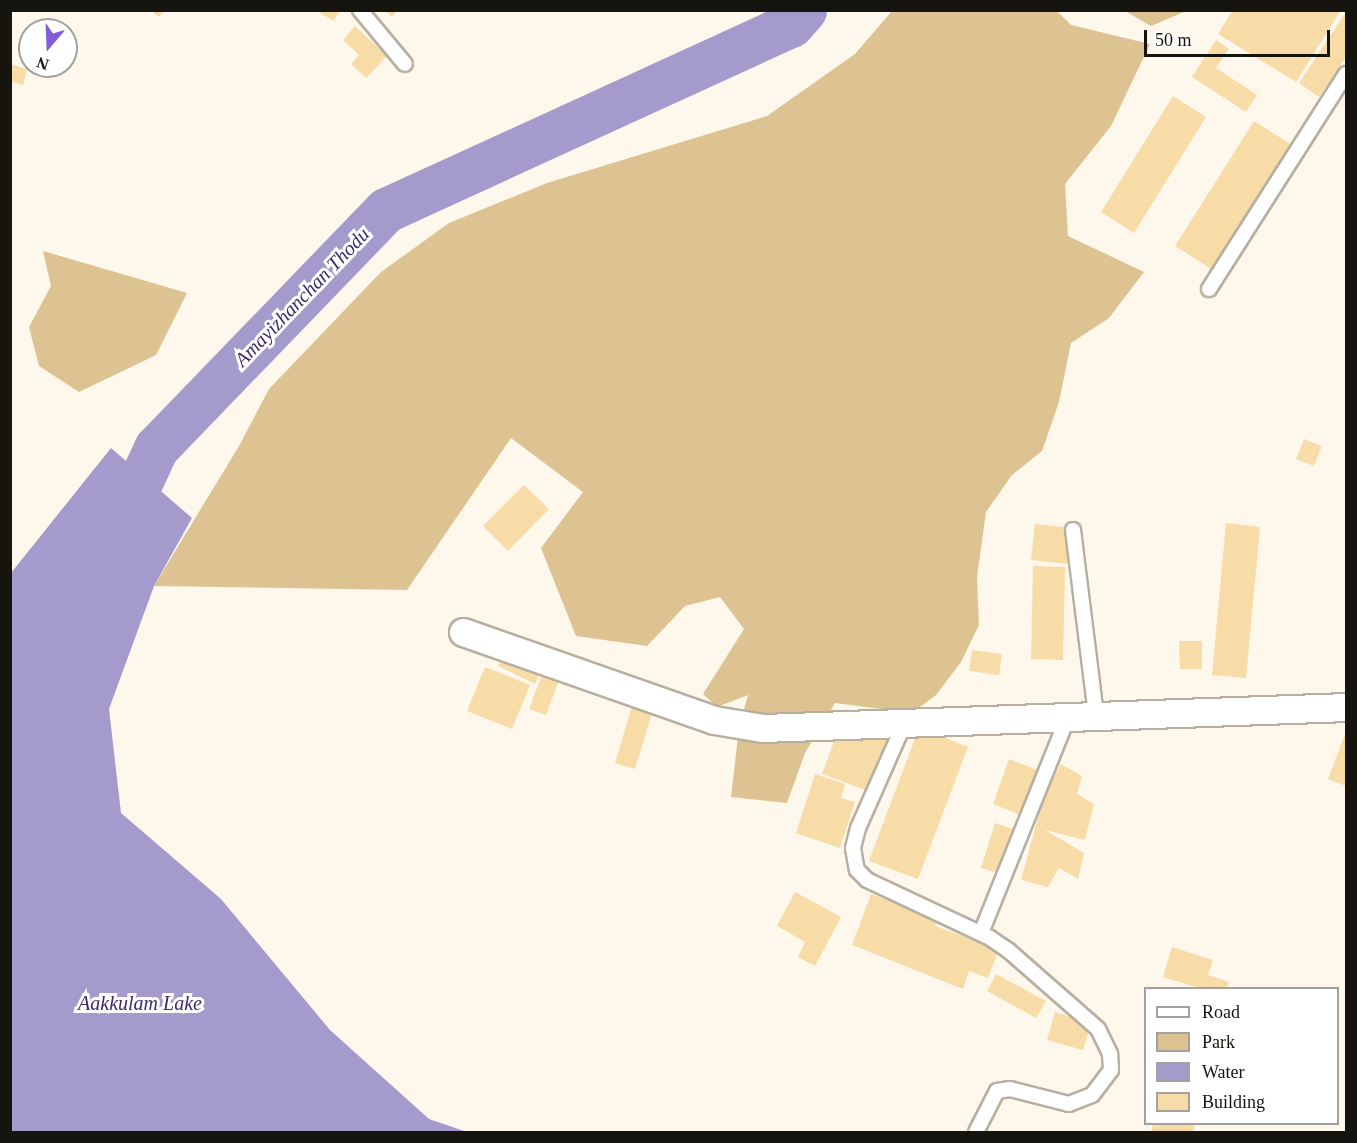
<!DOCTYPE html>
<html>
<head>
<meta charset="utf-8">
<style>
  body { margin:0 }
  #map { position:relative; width:1357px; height:1143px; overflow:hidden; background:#fef7eb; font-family:Georgia,serif }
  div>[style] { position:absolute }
  .green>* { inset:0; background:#dcc391 }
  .water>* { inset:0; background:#a59acc }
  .river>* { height:45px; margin:-22.5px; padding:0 22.5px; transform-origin:22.5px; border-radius:22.5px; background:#a59acc }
  .building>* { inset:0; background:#f7dca8 }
  .roads { filter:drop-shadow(2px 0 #b7afa0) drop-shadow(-2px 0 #b7afa0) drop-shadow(0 2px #b7afa0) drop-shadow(0 -2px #b7afa0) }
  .lane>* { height:14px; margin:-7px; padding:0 7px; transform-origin:7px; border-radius:7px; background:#fff }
  .street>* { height:27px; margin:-13.5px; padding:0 13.5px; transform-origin:13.5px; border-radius:13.5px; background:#fff }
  span { translate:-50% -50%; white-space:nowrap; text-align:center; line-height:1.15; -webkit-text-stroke:6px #fff; paint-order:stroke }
  .water-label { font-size:20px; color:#3e2a68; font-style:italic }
  .frame { position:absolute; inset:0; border:12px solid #16140e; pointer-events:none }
  .legend { position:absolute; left:1144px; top:987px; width:195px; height:138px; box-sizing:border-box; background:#fff; border:2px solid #a2a19f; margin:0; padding:8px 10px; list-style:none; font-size:18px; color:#16140e }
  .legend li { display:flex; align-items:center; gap:12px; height:30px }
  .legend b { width:30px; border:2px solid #a2a19f }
  .north { position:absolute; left:18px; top:18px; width:60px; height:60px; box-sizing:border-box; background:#fff; border:2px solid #a2a19f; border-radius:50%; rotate:199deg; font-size:16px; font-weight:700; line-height:24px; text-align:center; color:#16140e }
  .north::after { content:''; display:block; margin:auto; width:21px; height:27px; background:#835bd6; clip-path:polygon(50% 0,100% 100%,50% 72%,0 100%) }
  .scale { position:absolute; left:1144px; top:30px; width:186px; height:27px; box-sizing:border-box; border:3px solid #16140e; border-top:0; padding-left:8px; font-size:18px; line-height:21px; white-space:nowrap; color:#16140e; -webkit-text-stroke:4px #fff; paint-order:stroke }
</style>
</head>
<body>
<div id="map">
  <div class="green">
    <i style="clip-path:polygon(892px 11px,1057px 11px,1071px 25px,1150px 44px,1111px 126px,1065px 184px,1068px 236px,1144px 272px,1109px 318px,1071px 343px,1059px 402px,1042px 451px,1012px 475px,986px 512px,977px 577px,979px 625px,961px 662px,936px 695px,912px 713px,835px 703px,805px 753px,787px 803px,731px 797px,739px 728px,748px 695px,717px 707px,703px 694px,744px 629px,720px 597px,685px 606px,647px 646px,576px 636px,541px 548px,583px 492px,511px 438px,407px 590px,154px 586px,239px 446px,269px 389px,381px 272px,449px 223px,547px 183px,767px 116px,855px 54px)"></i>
    <i style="clip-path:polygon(1125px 11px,1186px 11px,1151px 26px)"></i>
    <i style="clip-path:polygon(43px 251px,187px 293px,156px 355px,79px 392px,39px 366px,29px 327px,51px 286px)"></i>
  </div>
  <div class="water">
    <i style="clip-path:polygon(111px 448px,192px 518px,154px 586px,109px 709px,121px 813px,221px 899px,330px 1030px,429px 1119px,467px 1132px,11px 1132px,11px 573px)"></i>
  </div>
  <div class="river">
    <i style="left:117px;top:532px;width:93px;rotate:-65.1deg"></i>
    <i style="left:156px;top:448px;width:331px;rotate:-46deg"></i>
    <i style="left:386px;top:210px;width:445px;rotate:-24.6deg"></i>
    <i style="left:791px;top:25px;width:20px;rotate:-49deg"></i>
  </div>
  <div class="building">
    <i style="clip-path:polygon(150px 10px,164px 10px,159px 17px)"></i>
    <i style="clip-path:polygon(315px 10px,340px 10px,334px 21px)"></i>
    <i style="clip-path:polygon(385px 10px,397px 10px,392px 17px)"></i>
    <i style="clip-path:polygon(1233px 10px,1341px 10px,1296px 82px,1218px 34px)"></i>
    <i style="clip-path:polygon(1346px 12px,1346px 57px,1319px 97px,1299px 83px)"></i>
    <i style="clip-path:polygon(355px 26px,387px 56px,366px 78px,351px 64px,359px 55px,343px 40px)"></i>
    <i style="clip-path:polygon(1216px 40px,1229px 49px,1216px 68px,1257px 95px,1246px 112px,1192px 77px)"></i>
    <i style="clip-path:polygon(10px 64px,27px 69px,23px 85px,10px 81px)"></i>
    <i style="clip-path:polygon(1173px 96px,1206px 117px,1134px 233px,1101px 212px)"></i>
    <i style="clip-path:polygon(1254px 121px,1292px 145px,1213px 270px,1175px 246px)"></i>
    <i style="clip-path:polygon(1304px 439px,1322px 446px,1314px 466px,1296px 459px)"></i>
    <i style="clip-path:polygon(524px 485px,549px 509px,508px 551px,483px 526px)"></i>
    <i style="clip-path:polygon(1226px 523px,1260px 527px,1246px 678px,1212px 675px)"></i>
    <i style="clip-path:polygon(1035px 524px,1081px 529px,1077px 565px,1031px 560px)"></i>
    <i style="clip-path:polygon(1033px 566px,1065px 567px,1063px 660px,1031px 659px)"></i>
    <i style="clip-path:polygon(1179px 641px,1202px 641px,1202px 669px,1180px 669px)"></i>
    <i style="clip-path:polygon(507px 649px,543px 666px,535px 684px,498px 666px)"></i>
    <i style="clip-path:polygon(972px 650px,1002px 654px,999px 675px,969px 671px)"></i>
    <i style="clip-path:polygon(485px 667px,530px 685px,512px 729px,467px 711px)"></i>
    <i style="clip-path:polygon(545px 667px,562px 672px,546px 715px,529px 709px)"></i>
    <i style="clip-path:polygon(633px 703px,653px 710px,635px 769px,615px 763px)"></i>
    <i style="clip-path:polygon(843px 717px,890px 734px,868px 791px,822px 774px)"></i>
    <i style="clip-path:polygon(919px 728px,968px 747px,918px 879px,869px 861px)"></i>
    <i style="clip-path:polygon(1345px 734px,1346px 735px,1346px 786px,1328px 779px)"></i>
    <i style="clip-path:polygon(1009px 759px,1040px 771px,1023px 816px,993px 804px)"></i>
    <i style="clip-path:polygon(1061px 764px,1082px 776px,1077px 794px,1094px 804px,1085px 840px,1045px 830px,1084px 853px,1078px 879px,1059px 868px,1048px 887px,1021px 880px,1045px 792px)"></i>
    <i style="clip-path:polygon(815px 774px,845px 784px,841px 798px,855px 802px,840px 848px,796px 833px)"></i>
    <i style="clip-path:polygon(995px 823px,1016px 830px,1001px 874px,981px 868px)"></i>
    <i style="clip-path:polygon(795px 892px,841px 917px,815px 966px,798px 957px,805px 942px,777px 926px)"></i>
    <i style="clip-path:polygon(871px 894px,938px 918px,935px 926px,999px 949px,988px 978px,969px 971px,963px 989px,852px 945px)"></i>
    <i style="clip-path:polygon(1172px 947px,1213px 960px,1208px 975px,1229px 982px,1227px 988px,1199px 988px,1163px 977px)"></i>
    <i style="clip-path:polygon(996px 974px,1046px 1001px,1036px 1018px,987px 991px)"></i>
    <i style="clip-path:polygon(1055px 1012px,1091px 1023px,1083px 1050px,1047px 1040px)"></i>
    <i style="clip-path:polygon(1153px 1124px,1195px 1124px,1193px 1132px,1151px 1132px)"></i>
  </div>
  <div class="roads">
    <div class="lane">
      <i style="left:360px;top:10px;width:70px;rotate:50.2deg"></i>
      <i style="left:1209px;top:289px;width:255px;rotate:-57.5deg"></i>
      <i style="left:1073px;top:530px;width:185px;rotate:82.9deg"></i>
      <i style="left:905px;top:722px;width:116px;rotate:113.9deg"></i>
      <i style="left:858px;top:828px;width:21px;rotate:104deg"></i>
      <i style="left:853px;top:848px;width:22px;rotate:80deg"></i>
      <i style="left:857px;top:870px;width:14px;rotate:45deg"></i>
      <i style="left:867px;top:880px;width:136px;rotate:25.2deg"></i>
      <i style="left:990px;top:938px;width:23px;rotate:34deg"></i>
      <i style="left:1009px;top:951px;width:118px;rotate:41.2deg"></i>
      <i style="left:1098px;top:1029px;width:28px;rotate:64deg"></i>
      <i style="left:1110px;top:1054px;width:16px;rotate:86deg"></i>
      <i style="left:1111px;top:1070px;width:31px;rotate:127deg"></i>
      <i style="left:1092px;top:1095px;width:25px;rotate:159deg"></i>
      <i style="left:1069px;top:1104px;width:61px;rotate:-165.7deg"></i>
      <i style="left:1010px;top:1089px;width:13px;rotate:171deg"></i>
      <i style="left:997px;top:1091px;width:46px;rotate:117.1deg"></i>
      <i style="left:981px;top:933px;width:236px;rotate:-68.1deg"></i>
    </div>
    <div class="street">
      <i style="left:463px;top:632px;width:266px;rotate:19.3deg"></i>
      <i style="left:714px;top:720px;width:50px;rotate:9.3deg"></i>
      <i style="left:763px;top:728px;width:583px;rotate:-2.06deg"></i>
    </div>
  </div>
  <div class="water-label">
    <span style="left:302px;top:297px;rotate:-46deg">Amayizhanchan Thodu</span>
    <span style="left:140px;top:1003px">Aakkulam Lake</span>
  </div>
  <div class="frame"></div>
  <ul class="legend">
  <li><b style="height:8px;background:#fff"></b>Road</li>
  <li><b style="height:16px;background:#dcc391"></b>Park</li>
  <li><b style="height:16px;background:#a59acc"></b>Water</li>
  <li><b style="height:16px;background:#f7dca8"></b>Building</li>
  </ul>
  <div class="north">N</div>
  <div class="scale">50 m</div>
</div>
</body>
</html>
